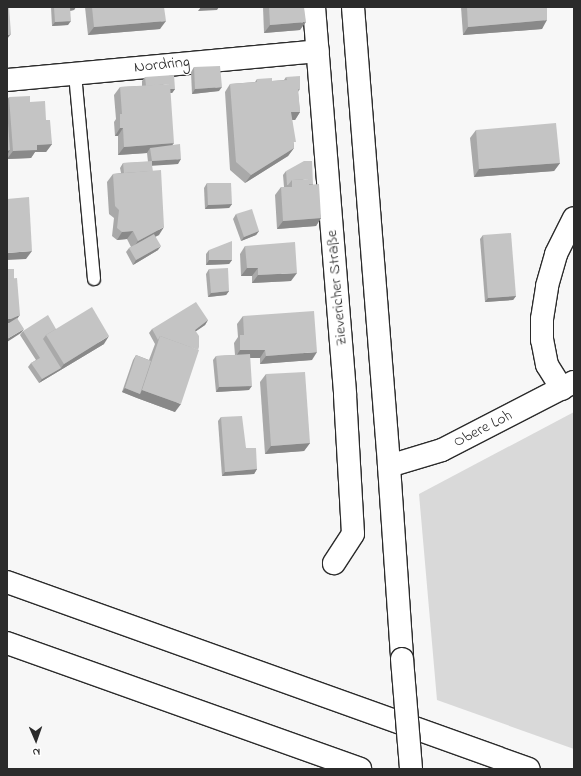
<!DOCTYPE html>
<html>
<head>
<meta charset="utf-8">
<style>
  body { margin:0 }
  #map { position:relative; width:581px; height:776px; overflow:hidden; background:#f7f7f7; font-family:"Indie Flower",sans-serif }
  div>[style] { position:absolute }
  .green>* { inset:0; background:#d9d9d9 }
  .roads { filter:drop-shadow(1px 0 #2b2b2b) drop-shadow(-1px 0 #2b2b2b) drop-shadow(0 1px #2b2b2b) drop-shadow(0 -1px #2b2b2b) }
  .lane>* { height:12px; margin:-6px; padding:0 6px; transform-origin:6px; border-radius:6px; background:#fff }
  .street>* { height:22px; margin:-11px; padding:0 11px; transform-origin:11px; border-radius:11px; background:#fff }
  .secondary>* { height:22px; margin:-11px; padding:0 11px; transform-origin:11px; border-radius:11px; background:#fff }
  .highway>* { height:22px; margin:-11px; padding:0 11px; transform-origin:11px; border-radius:11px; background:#fff }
  .bridges { filter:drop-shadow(1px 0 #2b2b2b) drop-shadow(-1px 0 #2b2b2b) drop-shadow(0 1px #2b2b2b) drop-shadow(0 -1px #2b2b2b) }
  .secondary-bridge>* { height:22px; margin:-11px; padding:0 11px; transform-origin:11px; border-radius:11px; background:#fff }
  .wall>* { inset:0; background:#a9a9a9 }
  .shaded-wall>* { inset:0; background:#898989 }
  .building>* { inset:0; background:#c4c4c4 }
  span { translate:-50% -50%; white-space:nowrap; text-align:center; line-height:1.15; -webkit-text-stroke:3px #fff; paint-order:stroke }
  .street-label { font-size:16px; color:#2b2b2b }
  .frame { position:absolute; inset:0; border:8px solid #2b2b2b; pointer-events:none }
  .north { position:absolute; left:16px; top:720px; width:40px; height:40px; -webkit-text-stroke:3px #fff; paint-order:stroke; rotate:178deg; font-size:11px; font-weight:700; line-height:16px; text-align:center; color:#2b2b2b }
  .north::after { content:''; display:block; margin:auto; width:14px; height:18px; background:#2b2b2b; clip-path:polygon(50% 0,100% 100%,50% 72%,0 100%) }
</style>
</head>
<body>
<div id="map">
  <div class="green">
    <i style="clip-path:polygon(574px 412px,574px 749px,437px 700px,419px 494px)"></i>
  </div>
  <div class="roads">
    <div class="lane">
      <i style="left:75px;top:74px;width:206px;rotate:84.7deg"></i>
    </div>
    <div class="street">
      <i style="left:314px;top:7px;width:389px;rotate:85.4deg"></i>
      <i style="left:345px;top:395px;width:139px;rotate:86.7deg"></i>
      <i style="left:353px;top:534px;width:35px;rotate:123deg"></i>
      <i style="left:7px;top:80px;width:312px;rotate:-5.3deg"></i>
      <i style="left:562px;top:389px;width:28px;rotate:-122deg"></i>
      <i style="left:547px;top:365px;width:25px;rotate:-101deg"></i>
      <i style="left:542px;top:340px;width:21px;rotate:-90deg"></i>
      <i style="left:542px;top:319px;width:33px;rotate:-81deg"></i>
      <i style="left:547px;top:286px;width:33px;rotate:-74deg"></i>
      <i style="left:556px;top:254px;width:40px;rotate:-63.4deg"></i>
      <i style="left:389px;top:466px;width:55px;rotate:-16.8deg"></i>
      <i style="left:442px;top:450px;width:148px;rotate:-27.3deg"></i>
    </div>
    <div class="secondary">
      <i style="left:353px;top:7px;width:460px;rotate:85.5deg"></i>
      <i style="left:389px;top:466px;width:193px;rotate:86.1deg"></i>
    </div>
    <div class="highway">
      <i style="left:7px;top:582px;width:554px;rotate:19.71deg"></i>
      <i style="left:7px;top:643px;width:375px;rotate:19.6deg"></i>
    </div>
  </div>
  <div class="bridges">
    <div class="secondary-bridge">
      <i style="left:402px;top:659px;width:110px;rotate:85.3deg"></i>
    </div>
  </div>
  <div class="wall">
    <i style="clip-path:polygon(51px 7px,76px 7px,74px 10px,70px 11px,68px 25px,52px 26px)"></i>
    <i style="clip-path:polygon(85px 7px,164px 7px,160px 29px,88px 35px)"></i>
    <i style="clip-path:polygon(263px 7px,304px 7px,300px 30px,264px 33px)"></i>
    <i style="clip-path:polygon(461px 7px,547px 7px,542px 29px,463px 35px)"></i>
    <i style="clip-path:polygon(194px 67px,219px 91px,192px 94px,191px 72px)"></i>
    <i style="clip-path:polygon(145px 77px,175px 89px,172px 93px,170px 93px,172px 145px,178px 164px,152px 165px,159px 235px,155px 236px,158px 250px,133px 265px,126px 252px,129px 248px,131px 247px,127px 239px,117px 240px,112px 236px,114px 218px,109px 214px,107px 182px,113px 174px,121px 173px,120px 168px,123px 163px,148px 162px,147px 153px,118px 155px,118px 136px,115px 136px,114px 122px,116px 119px,114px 95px,120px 87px,142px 86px,142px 81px)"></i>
    <i style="clip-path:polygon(286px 77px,300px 89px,298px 92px,300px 112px,295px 120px,292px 120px,294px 148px,288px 156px,245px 183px,230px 170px,225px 92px,230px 84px,255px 82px,257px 79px,272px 81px,284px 80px)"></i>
    <i style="clip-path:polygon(9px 97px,30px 102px,46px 120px,52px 144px,46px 152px,35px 152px,31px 158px,7px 159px,7px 100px)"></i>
    <i style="clip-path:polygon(476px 130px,560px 163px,554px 171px,474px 177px,470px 138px)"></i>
    <i style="clip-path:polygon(286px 171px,313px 184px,321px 218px,316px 226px,277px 229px,275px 195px,281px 187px,284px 187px,283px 175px)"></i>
    <i style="clip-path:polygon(207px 183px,232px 204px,229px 208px,205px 209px,204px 188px)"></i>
    <i style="clip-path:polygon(236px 214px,259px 231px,256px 235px,241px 241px,233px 219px)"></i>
    <i style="clip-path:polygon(483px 235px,516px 296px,513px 300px,485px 302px,480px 239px)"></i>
    <i style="clip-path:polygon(245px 246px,291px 281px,252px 283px,252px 276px,241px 276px,240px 254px)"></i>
    <i style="clip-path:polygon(209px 250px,232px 260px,229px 264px,206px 265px,206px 254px)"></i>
    <i style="clip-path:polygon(209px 269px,229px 291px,226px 295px,208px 297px,206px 274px)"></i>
    <i style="clip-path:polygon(243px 316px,312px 360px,260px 364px,260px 358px,250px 358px,249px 390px,216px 392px,213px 360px,216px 356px,235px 355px,234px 343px,238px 337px,237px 324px)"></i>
    <i style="clip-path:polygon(208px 320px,205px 325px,196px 331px,175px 412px,137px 398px,122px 392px,133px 360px,136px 355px,149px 360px,155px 344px,149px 333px,152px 329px)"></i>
    <i style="clip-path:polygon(56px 329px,104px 344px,39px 383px,28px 367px,31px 363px,36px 360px,20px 335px,23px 331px)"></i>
    <i style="clip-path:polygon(266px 374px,310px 443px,304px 451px,265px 454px,260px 382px)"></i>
    <i style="clip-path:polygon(221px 417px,246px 448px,257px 469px,254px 474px,222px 476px,218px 421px)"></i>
  </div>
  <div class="shaded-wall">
    <i style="clip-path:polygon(70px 7px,76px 7px,74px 10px,67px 11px)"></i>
    <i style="clip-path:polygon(201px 7px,219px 7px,217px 10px,198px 11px)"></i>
    <i style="clip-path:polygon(547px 20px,542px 29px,463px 35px,468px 27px)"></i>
    <i style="clip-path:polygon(71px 21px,68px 25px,52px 26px,55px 22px)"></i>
    <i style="clip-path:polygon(166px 21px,160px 29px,88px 35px,94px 27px)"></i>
    <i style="clip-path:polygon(306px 22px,300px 30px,264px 33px,270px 25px)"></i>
    <i style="clip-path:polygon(11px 34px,7px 39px,7px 35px)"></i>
    <i style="clip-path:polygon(222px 87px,219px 91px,192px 94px,195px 89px)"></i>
    <i style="clip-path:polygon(146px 89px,175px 89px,172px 93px,143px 93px)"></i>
    <i style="clip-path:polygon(291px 112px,300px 112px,295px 120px,286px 120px)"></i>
    <i style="clip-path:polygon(120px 128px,123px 128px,118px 136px,115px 136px)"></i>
    <i style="clip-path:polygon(174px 143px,168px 151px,150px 148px,147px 153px,118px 155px,124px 147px)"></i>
    <i style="clip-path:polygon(52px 144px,46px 152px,35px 152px,31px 158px,7px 159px,13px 151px,37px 145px)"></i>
    <i style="clip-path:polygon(294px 148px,288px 156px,245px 183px,251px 175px)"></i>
    <i style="clip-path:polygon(10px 150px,7px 155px,7px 151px)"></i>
    <i style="clip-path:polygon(181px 159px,178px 164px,149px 166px,152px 161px)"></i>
    <i style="clip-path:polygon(560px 163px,554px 171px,474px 177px,479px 169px)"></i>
    <i style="clip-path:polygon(232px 204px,229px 208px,205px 209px,208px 205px)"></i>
    <i style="clip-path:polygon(321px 218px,316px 226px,277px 229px,283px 221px)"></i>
    <i style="clip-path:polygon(164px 227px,159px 235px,132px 249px,138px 241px)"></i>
    <i style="clip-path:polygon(133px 231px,127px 239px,117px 240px,122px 232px)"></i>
    <i style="clip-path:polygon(259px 231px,256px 235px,241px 241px,244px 237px)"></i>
    <i style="clip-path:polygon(161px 246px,158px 250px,133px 265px,136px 260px)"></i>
    <i style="clip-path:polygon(32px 251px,26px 259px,7px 260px,7px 253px)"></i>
    <i style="clip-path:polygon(209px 260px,232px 260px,229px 264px,206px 265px)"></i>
    <i style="clip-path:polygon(247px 268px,258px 268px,252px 276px,241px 276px)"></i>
    <i style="clip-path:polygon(297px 273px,291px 281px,252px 283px,258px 275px)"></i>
    <i style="clip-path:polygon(229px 291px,226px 295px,208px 297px,211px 293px)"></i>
    <i style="clip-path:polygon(516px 296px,513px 300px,485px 302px,488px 298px)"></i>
    <i style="clip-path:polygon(20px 315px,14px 323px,7px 326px,7px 319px)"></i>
    <i style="clip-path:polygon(208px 320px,205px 325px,192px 334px,195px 330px)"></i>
    <i style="clip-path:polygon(24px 329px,21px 333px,7px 342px,7px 339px)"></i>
    <i style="clip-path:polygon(109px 336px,104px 344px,39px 383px,42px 379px,61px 368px,64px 364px)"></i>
    <i style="clip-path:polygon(240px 350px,265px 350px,260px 358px,235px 358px)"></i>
    <i style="clip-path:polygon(317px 352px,312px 360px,260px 364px,266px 356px)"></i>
    <i style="clip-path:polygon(252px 386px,249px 390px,216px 392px,219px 387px)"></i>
    <i style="clip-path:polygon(125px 388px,140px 394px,142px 390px,181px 404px,175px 412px,137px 398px,122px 392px)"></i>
    <i style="clip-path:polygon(310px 443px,304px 451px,265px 454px,271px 446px)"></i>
    <i style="clip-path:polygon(257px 469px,254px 474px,222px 476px,225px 472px)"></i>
  </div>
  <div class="building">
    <i style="clip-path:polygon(7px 7px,9px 7px,11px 34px,7px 35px)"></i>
    <i style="clip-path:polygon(54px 7px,70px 7px,71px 21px,55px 22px)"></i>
    <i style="clip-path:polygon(92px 7px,164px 7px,166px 21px,94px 27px)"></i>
    <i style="clip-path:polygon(269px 7px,304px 7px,306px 22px,270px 25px)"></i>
    <i style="clip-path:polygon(467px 7px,547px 7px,547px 20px,468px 27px)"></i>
    <i style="clip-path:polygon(220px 66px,222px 87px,195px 89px,194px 67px)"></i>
    <i style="clip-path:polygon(174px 75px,175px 89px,170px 89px,170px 84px,146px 86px,145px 77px)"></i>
    <i style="clip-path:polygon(300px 76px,300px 89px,298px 89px,300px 112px,291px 112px,296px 142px,293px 142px,294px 148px,251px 175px,236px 162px,230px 84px,257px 82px,257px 79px,272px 78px,272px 81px,287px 80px,286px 77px)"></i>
    <i style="clip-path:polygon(170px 84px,174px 143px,124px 147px,123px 128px,120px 128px,120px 114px,122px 114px,120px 87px)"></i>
    <i style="clip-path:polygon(30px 96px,30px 102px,45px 101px,46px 120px,50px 120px,52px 144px,37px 145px,37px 150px,13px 151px,9px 97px)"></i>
    <i style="clip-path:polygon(7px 110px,10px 150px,7px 151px)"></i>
    <i style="clip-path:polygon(556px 123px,560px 163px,479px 169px,476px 130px)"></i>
    <i style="clip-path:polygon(180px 144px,181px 159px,152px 161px,150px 148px)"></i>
    <i style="clip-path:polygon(152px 161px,152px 171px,124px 173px,123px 163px)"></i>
    <i style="clip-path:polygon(304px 161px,312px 161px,313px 184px,309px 184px,309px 179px,292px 180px,288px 185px,287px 185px,286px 171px)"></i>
    <i style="clip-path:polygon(161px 170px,164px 227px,138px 241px,133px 231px,122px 232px,117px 228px,119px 210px,115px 206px,113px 174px)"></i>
    <i style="clip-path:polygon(309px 179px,309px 185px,319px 184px,321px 218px,283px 221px,281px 187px,292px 187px,292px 180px)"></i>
    <i style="clip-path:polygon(207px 183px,231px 183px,232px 204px,208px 205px)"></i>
    <i style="clip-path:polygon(29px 197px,32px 251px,7px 253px,7px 199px)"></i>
    <i style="clip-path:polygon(252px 209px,259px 231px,244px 237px,236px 214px)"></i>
    <i style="clip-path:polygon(511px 233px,516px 296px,488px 298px,483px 235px)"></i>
    <i style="clip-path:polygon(154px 234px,161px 246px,136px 260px,129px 248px)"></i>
    <i style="clip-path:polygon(232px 241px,232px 260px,209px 260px,209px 250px)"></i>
    <i style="clip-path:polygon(295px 242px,297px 273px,258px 275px,258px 268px,247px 268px,245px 246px)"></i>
    <i style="clip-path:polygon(228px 268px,229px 291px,211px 293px,209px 269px)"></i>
    <i style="clip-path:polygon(7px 269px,14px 269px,14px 279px,7px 279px)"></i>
    <i style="clip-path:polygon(17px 278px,20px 315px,11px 319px,7px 319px,7px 279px)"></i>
    <i style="clip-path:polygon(196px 302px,208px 320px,195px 330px,199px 336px,199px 347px,198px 350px,160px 336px,158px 340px,152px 329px)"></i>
    <i style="clip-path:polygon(92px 307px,109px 336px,64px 364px,46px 335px)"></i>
    <i style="clip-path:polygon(314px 311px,317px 352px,266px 356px,265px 350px,240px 350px,240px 335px,244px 335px,243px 316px)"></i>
    <i style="clip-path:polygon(48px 315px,56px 329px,46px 335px,43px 339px,61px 368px,42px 379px,31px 363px,40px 358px,23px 331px)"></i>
    <i style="clip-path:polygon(17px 318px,24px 329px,7px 339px,7px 323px,9px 323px)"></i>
    <i style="clip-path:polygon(160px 336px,199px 350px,181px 404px,142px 390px)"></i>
    <i style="clip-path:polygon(250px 354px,252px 386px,219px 387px,216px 356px)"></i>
    <i style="clip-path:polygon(136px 355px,151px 361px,140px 394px,125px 388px)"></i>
    <i style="clip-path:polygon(305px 372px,310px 443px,271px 446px,266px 374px)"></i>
    <i style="clip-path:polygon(242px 416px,246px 448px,256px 448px,257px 469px,225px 472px,221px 417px)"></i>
  </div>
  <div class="street-label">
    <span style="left:162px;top:65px;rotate:-6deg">Nordring</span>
    <span style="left:337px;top:288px;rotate:-95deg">Zievericher Straße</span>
    <span style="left:483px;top:429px;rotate:-27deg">Obere Loh</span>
  </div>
  <div class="frame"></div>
  <div class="north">N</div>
</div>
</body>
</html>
